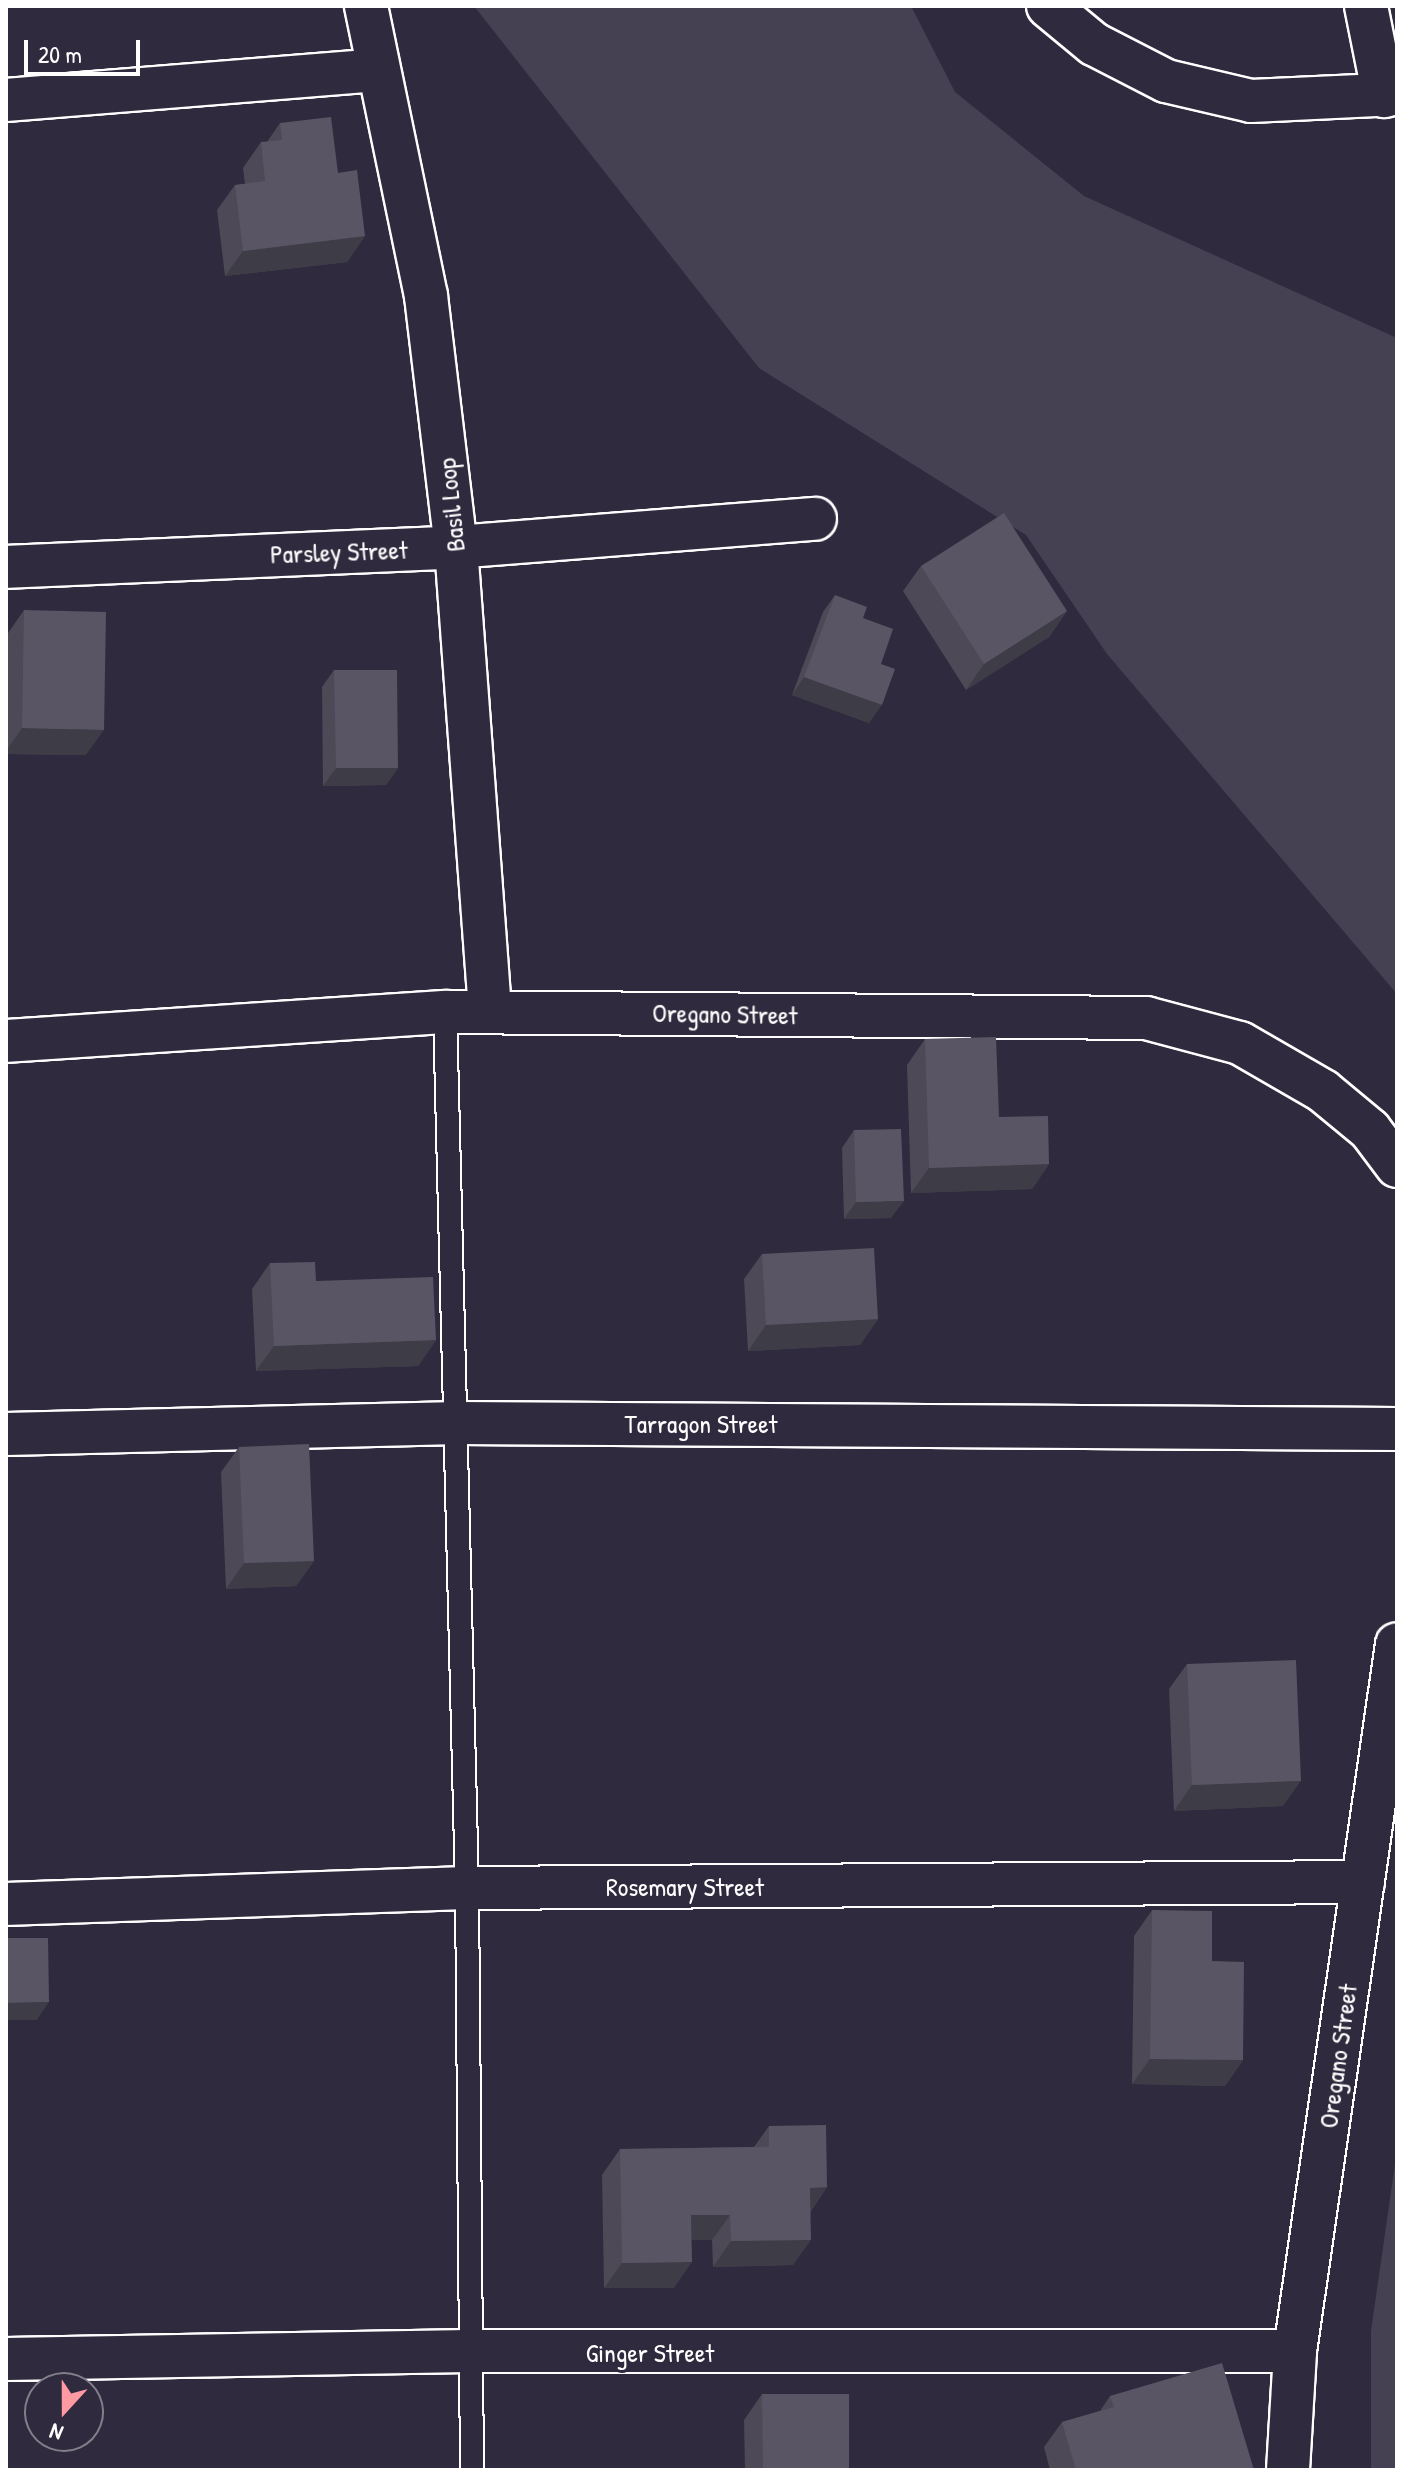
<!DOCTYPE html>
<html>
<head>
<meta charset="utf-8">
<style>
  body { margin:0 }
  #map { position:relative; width:1403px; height:2476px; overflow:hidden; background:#2f2a3d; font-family:"Patrick Hand",sans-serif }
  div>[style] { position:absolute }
  .green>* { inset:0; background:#464152 }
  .roads { filter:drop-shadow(2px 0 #fff) drop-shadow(-2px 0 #fff) drop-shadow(0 2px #fff) drop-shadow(0 -2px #fff) }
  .service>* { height:22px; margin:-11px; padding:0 11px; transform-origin:11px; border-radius:11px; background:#2f2a3d }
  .minor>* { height:42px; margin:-21px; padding:0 21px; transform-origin:21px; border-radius:21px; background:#2f2a3d }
  .wall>* { inset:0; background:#4d4956 }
  .shaded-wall>* { inset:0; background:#3e3c46 }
  .building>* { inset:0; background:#595564 }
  span { translate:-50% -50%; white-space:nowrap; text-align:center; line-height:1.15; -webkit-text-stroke:6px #2f2a3d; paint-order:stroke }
  .street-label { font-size:26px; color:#fff }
  .frame { position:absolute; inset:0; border:8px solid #fff; pointer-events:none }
  .north { position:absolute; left:24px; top:2372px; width:80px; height:80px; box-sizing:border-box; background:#2f2a3d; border:2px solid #827f8b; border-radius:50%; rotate:201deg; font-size:22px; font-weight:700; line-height:32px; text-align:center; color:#fff }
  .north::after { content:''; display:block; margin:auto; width:28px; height:36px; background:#ff9aa2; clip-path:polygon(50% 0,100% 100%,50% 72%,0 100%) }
  .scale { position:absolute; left:24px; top:40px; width:116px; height:36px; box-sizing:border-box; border:4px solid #fff; border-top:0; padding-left:10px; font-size:24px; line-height:28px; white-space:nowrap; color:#fff; -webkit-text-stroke:6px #2f2a3d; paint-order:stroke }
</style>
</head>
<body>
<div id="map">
  <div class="green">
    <i style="clip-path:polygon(474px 6px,911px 6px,955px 92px,1084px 196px,1397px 338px,1397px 994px,1107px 654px,1026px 535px,759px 368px)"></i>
    <i style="clip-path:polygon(1397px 2150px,1397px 2470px,1371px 2470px,1371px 2331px)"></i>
  </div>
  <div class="roads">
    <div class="service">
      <i style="left:445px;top:1012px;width:876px;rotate:88.56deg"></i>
      <i style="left:467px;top:1888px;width:582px;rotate:89.51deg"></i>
    </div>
    <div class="minor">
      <i style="left:366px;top:6px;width:296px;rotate:78.3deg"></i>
      <i style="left:426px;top:296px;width:253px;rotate:83.2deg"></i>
      <i style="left:456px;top:547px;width:465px;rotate:85.8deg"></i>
      <i style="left:1048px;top:6px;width:60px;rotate:39.6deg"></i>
      <i style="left:1094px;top:44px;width:81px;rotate:27.2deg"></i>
      <i style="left:1166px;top:81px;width:87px;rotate:13.2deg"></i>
      <i style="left:1251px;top:101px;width:146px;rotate:-2.7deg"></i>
      <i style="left:1366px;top:6px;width:92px;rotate:78.7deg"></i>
      <i style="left:6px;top:100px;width:373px;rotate:-4.6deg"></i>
      <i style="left:6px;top:567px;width:450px;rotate:-2.5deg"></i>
      <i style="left:456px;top:547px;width:360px;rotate:-4.5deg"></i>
      <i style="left:6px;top:1041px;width:440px;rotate:-3.8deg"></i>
      <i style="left:445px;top:1012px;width:701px;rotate:0.49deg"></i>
      <i style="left:1146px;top:1018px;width:97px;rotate:14.9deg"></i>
      <i style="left:1240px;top:1043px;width:96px;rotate:30deg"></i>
      <i style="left:1323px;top:1091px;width:61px;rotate:39.7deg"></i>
      <i style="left:1370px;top:1130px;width:45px;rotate:53.1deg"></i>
      <i style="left:6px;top:1434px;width:452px;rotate:-1.4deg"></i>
      <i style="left:458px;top:1423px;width:939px;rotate:0.37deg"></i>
      <i style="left:6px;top:1904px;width:461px;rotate:-2deg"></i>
      <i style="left:467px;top:1888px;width:896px;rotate:-0.38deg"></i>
      <i style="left:6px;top:2359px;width:462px;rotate:-1deg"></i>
      <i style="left:468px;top:2351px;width:827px"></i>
      <i style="left:1288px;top:2470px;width:119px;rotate:-86.6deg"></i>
      <i style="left:1295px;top:2351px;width:714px;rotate:-81.79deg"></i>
    </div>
  </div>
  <div class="wall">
    <i style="clip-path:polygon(280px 123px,338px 173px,365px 236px,347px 262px,225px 276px,217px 210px,235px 185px,245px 184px,243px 168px,261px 142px,267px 142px)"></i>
    <i style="clip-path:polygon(921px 566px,1067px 611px,1049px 637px,966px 690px,903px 591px)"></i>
    <i style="clip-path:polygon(835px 595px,863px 618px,881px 664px,869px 723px,792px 695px,823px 612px)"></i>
    <i style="clip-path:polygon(24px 610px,86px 755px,6px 754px,6px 636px)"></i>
    <i style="clip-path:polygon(334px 670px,398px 768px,386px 785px,323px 786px,322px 687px)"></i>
    <i style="clip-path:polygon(925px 1039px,999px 1117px,1049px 1164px,1032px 1189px,911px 1193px,907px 1065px)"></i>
    <i style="clip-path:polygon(854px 1130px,891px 1218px,844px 1219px,842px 1148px)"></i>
    <i style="clip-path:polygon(762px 1254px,878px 1319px,860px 1345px,748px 1351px,744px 1279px)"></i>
    <i style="clip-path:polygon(270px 1263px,316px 1281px,436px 1340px,418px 1366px,256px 1371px,252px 1289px)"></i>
    <i style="clip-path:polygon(239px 1447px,314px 1561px,296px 1586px,226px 1589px,221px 1472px)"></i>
    <i style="clip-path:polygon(1187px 1664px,1283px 1806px,1174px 1811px,1169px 1689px)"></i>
    <i style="clip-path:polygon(1152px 1910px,1212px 1961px,1243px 2060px,1225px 2086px,1132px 2084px,1134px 1936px)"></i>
    <i style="clip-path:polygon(769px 2126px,827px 2187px,811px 2211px,793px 2265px,713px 2267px,712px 2240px,691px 2240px,674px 2288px,604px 2288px,602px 2175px,620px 2149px,754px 2147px)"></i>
    <i style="clip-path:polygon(762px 2394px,849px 2470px,745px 2470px,744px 2420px)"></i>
    <i style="clip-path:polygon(1110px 2396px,1254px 2470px,1050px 2470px,1044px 2447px,1062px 2422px,1100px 2411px)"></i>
  </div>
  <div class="shaded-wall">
    <i style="clip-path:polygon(365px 236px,347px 262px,225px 276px,243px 251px)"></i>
    <i style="clip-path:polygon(1067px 611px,1049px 637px,966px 690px,984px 664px)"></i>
    <i style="clip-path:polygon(804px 677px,882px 705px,869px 723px,792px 695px)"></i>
    <i style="clip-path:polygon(22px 728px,104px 730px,86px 755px,6px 754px,6px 751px)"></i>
    <i style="clip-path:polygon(336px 768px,398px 768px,386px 785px,323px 786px)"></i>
    <i style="clip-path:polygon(1049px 1164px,1032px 1189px,911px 1193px,929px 1168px)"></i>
    <i style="clip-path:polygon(904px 1201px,891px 1218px,844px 1219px,856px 1202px)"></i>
    <i style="clip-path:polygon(878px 1319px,860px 1345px,748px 1351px,766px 1325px)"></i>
    <i style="clip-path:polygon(436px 1340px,418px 1366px,256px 1371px,274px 1346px)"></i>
    <i style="clip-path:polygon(314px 1561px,296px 1586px,226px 1589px,244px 1563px)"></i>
    <i style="clip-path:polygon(1301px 1781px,1283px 1806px,1174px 1811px,1192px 1785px)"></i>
    <i style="clip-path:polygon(49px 2002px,37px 2020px,6px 2020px,6px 2003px)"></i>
    <i style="clip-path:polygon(1150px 2059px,1243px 2060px,1225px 2086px,1132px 2084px)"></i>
    <i style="clip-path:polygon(827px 2187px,809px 2213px,810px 2188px)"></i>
    <i style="clip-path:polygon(691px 2215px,730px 2215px,712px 2240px,673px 2240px)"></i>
    <i style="clip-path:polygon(811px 2240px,793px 2265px,713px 2267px,731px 2241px)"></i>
    <i style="clip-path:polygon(692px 2262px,674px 2288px,604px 2288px,622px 2263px)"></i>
  </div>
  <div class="building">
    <i style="clip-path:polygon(331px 117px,338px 173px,357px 170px,365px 236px,243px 251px,235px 185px,265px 181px,261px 142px,282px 140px,280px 123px)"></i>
    <i style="clip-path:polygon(1004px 513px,1067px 611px,984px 664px,921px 566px)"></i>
    <i style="clip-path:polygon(835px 595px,867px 607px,863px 618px,893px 629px,881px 664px,895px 669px,882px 705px,804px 677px)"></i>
    <i style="clip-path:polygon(24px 610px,106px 612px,104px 730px,22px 728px)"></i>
    <i style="clip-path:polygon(334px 670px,397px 670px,398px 768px,336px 768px)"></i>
    <i style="clip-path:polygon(996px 1037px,999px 1117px,1048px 1116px,1049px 1164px,929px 1168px,925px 1039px)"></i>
    <i style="clip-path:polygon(901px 1129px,904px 1201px,856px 1202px,854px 1130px)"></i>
    <i style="clip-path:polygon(874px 1248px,878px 1319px,766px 1325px,762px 1254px)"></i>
    <i style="clip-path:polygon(315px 1262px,316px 1281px,433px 1277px,436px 1340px,274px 1346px,270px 1263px)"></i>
    <i style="clip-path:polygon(309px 1444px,314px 1561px,244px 1563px,239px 1447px)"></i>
    <i style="clip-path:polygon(1296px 1660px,1301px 1781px,1192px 1785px,1187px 1664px)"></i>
    <i style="clip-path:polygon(1152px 1910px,1212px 1911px,1212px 1961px,1244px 1962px,1243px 2060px,1150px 2059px)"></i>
    <i style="clip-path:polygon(6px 1938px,48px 1938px,49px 2002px,6px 2003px)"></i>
    <i style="clip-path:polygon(826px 2125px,827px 2187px,810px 2188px,811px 2240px,731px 2241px,730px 2215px,691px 2215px,692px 2262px,622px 2263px,620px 2149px,769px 2147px,769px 2126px)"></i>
    <i style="clip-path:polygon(1222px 2363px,1254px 2470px,1076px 2470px,1062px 2422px,1114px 2407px,1110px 2396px)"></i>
    <i style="clip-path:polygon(762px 2394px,849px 2394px,849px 2470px,763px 2470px)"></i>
  </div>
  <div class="street-label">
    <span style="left:451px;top:505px;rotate:-96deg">Basil Loop</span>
    <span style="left:339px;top:552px;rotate:-2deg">Parsley Street</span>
    <span style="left:725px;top:1014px;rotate:1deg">Oregano Street</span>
    <span style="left:701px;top:1424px">Tarragon Street</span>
    <span style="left:685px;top:1887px">Rosemary Street</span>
    <span style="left:1338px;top:2056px;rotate:-82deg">Oregano Street</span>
    <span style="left:650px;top:2353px">Ginger Street</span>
  </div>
  <div class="frame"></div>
  <div class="north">N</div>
  <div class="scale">20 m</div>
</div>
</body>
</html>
